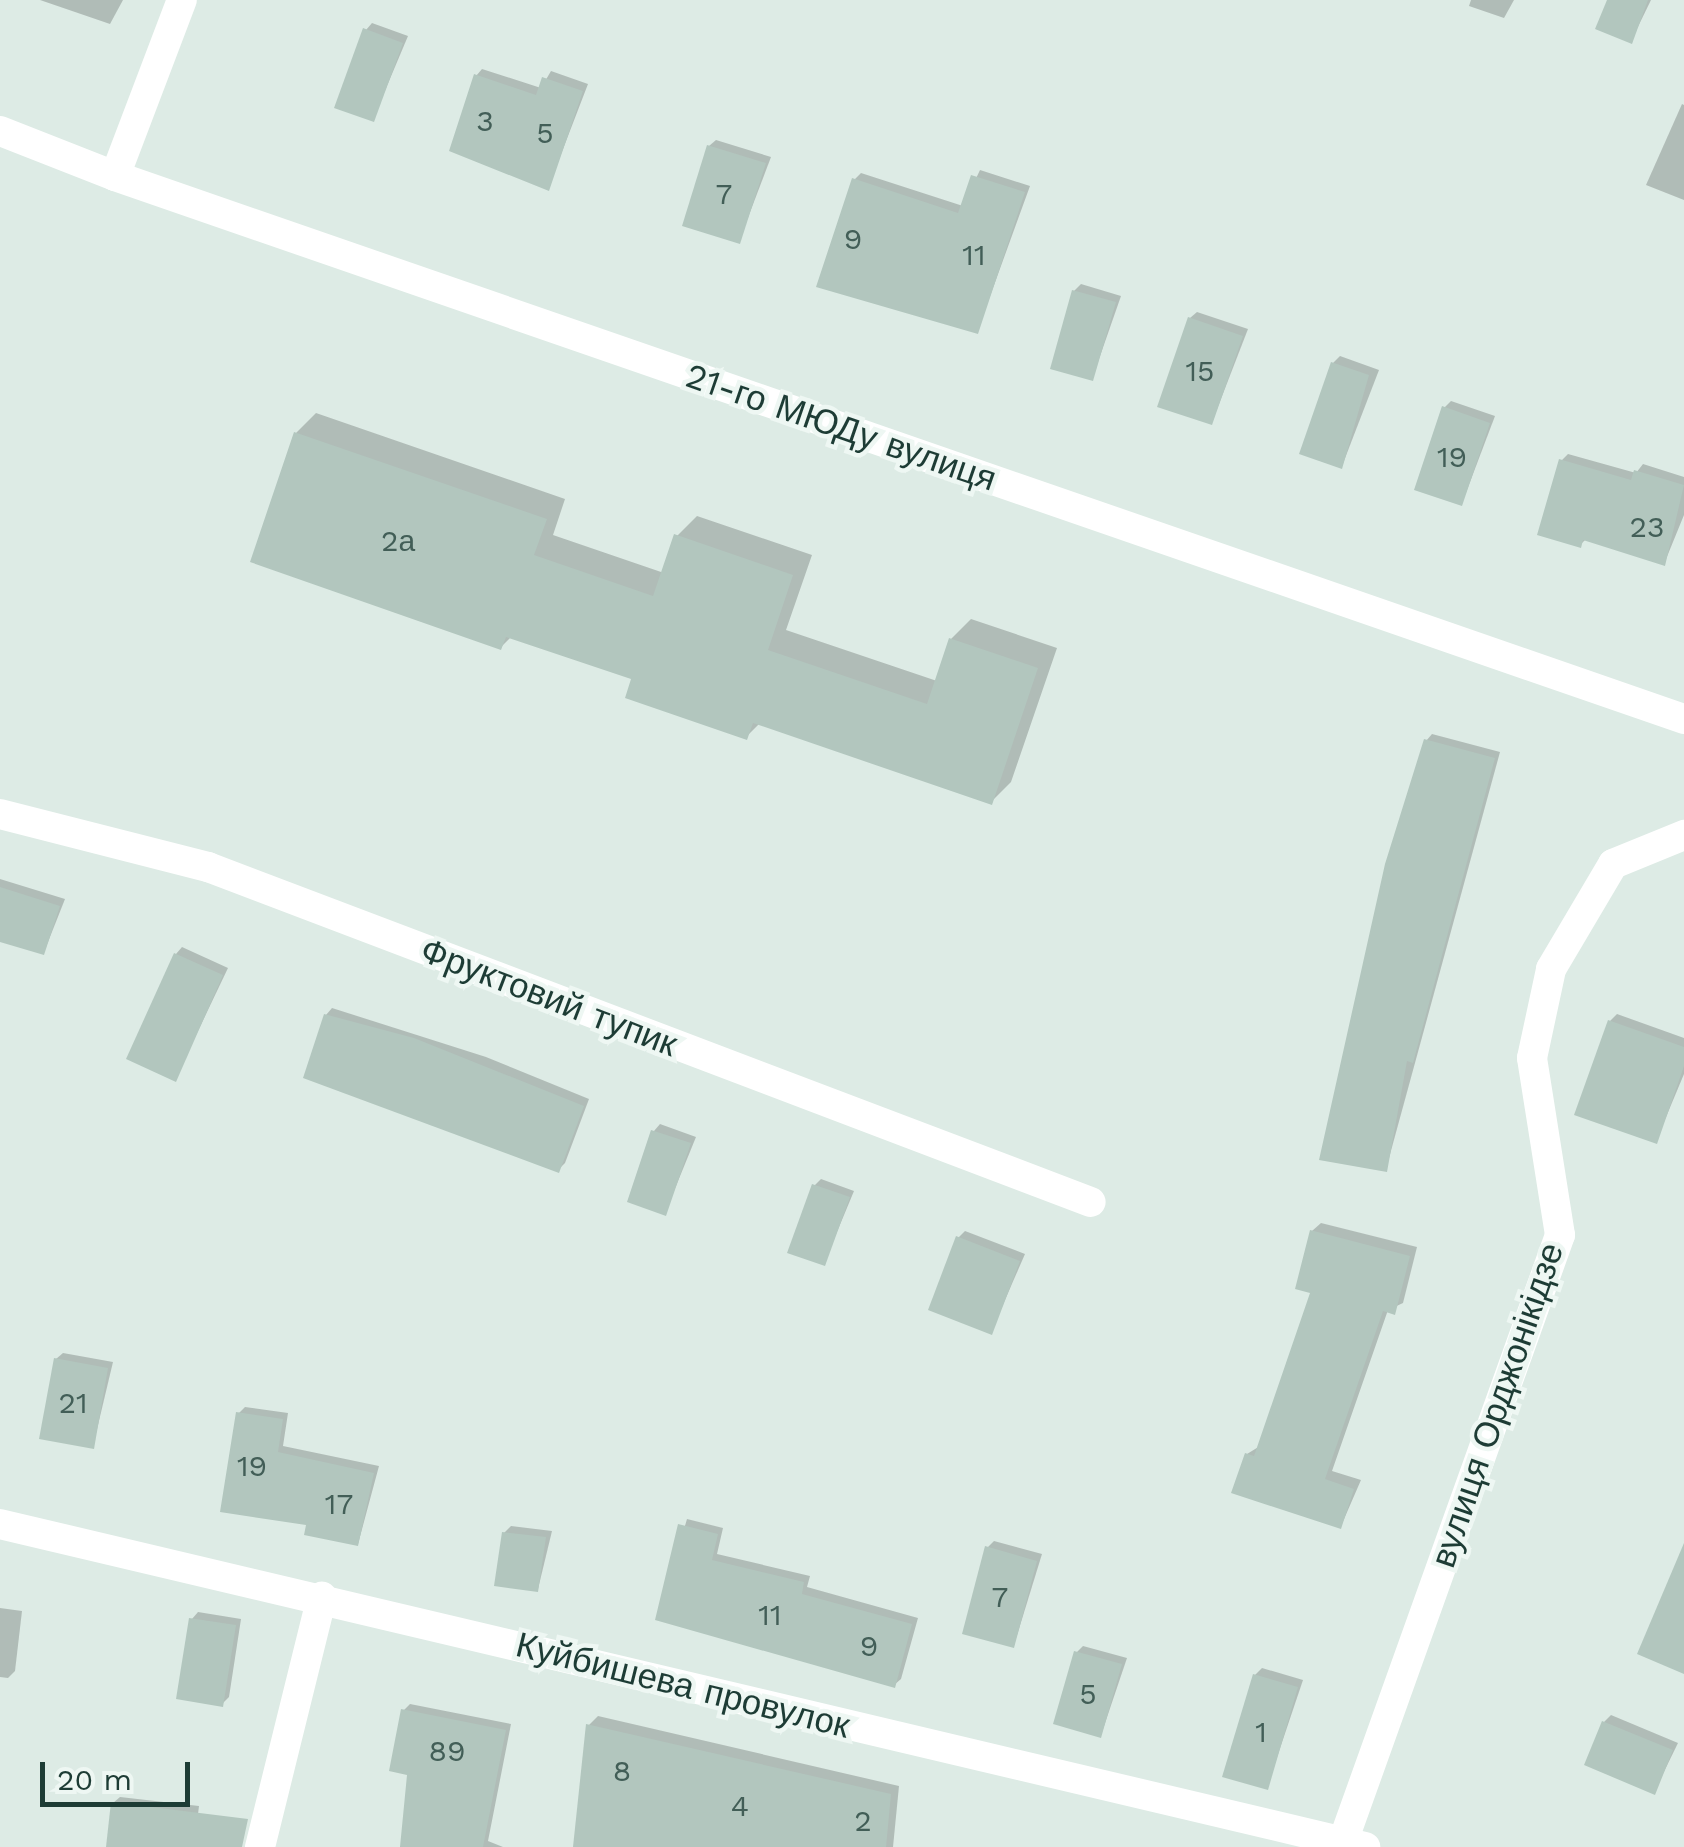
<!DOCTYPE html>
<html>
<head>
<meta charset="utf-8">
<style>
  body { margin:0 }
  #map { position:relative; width:1684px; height:1847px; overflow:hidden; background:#ddebe5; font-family:"Work Sans",sans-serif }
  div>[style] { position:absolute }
  .shadow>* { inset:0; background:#0003 }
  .building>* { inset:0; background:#b2c6be }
  .minor>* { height:30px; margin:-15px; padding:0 15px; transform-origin:15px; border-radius:15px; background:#fff }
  span { translate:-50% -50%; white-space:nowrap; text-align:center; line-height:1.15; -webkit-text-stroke:9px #eef7f3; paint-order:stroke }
  .number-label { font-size:30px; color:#425e57 }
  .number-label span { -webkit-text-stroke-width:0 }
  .street-label { font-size:35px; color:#1d3c35 }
  .scale { position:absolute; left:40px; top:1762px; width:150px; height:45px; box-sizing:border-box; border:5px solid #1d3c35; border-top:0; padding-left:12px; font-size:30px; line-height:35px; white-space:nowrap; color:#1d3c35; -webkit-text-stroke:8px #eef7f3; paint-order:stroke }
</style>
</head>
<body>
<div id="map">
  <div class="shadow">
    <i style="clip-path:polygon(40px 0,123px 0,110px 24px)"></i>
    <i style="clip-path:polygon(1471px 0,1514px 0,1504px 18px,1469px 6px)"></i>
    <i style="clip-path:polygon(1609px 0,1651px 0,1631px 41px)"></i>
    <i style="clip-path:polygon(372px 23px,408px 36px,373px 119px,366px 30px)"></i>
    <i style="clip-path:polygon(482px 69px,541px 88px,551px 71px,588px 84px,548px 188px,476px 76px)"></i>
    <i style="clip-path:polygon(1682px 104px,1684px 105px,1684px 200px,1646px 185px)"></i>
    <i style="clip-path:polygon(716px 140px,771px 157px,739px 241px,709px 146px)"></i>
    <i style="clip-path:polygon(980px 170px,1030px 186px,977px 332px,854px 180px,861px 173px,963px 206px)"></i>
    <i style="clip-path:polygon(1081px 284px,1121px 296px,1092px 379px,1074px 291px)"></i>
    <i style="clip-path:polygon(1197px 312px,1248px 329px,1212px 422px,1190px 318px)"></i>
    <i style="clip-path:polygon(1340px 356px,1379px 370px,1342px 466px,1333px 363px)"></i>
    <i style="clip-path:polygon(1451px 401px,1495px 416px,1462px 503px,1444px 408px)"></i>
    <i style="clip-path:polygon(316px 413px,565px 499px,553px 535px,664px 573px,677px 536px,697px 516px,812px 555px,786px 630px,937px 681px,951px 639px,971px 619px,1057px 648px,1011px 782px,991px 802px,760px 723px,746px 737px,635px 678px,512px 636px,501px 647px,296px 433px)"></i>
    <i style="clip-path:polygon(1568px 454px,1636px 473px,1643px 464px,1684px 477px,1684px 515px,1664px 564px,1587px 538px,1580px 545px,1561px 461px)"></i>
    <i style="clip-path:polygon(1432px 734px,1500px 752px,1386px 1169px,1426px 741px)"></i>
    <i style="clip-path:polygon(0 879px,65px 899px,44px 952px,0 939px)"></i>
    <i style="clip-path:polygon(182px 947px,228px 968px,175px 1079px,176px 954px)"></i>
    <i style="clip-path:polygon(332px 1008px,486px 1057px,589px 1099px,565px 1163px,558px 1170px,326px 1015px)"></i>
    <i style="clip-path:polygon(1617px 1014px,1684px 1038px,1684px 1074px,1656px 1141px,1610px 1021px)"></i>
    <i style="clip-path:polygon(660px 1124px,696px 1137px,665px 1213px,654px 1131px)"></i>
    <i style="clip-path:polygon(821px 1179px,854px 1191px,824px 1263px,814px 1186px)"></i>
    <i style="clip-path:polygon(1321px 1223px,1417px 1247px,1403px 1303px,1388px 1310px,1332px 1471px,1361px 1480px,1341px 1526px,1247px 1454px,1260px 1446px,1314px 1291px,1312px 1231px)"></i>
    <i style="clip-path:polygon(965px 1231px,1025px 1254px,991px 1332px,958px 1238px)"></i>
    <i style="clip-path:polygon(63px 1353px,113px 1362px,93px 1446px,56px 1359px)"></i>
    <i style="clip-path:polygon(245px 1407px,288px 1413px,283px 1446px,379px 1466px,358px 1544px,309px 1523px,239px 1413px)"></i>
    <i style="clip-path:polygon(687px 1519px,723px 1528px,717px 1554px,810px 1576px,807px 1587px,918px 1618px,901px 1679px,894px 1685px,658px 1618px)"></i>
    <i style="clip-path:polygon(511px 1526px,552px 1531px,538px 1589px,504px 1533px)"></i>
    <i style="clip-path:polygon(994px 1541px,1042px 1554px,1014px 1645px,987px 1548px)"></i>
    <i style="clip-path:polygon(0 1608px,22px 1611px,15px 1671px,8px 1678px,0 1677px)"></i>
    <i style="clip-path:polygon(198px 1612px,241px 1619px,229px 1697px,222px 1704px,192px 1619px)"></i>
    <i style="clip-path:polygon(1083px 1646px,1127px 1658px,1101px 1735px,1076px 1653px)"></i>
    <i style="clip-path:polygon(1262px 1668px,1303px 1680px,1267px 1787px,1255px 1675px)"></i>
    <i style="clip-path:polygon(410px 1704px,511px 1724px,488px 1841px,503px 1847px,402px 1847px,410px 1773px,403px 1711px)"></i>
    <i style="clip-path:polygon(1611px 1715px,1678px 1743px,1654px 1792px,1604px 1722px)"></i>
    <i style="clip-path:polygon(598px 1716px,899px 1786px,893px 1847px,700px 1847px,589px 1725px)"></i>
    <i style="clip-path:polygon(120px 1797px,199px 1806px,194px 1847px,108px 1847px,113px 1803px)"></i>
  </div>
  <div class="building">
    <i style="clip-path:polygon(1607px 0,1648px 0,1632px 44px,1595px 29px)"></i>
    <i style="clip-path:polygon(363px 28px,403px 43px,374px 122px,334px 108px)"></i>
    <i style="clip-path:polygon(474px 74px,536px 95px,542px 77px,583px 91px,549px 191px,449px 151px)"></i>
    <i style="clip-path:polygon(707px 145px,766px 163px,740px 244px,682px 226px)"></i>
    <i style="clip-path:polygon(971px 175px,1025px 192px,978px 334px,816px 287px,852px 178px,958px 213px)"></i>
    <i style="clip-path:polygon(1072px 290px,1116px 302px,1093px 381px,1050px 369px)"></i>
    <i style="clip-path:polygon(1188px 317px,1243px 336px,1212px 425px,1157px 407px)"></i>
    <i style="clip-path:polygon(1331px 362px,1369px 375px,1342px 469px,1299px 454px)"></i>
    <i style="clip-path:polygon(1442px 406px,1490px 423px,1462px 506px,1414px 490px)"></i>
    <i style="clip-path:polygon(294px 432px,547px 519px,534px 555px,653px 596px,674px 534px,793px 575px,768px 650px,927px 704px,949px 638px,1038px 668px,992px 805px,753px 723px,747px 740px,625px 698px,631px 679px,506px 637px,501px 650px,250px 562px)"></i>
    <i style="clip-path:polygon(1559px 459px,1631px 480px,1634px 470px,1684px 485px,1665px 566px,1583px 540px,1581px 548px,1537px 535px)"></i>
    <i style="clip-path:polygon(1424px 739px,1495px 758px,1413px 1063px,1407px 1061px,1387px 1172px,1319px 1160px,1385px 864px)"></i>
    <i style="clip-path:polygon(0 887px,60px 906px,44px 955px,0 942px)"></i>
    <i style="clip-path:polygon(174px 953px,223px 975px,176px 1082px,126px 1059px)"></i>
    <i style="clip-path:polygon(324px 1014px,414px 1038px,584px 1106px,559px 1173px,303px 1078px)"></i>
    <i style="clip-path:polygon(1608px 1020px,1684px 1047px,1684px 1066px,1657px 1144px,1574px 1115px)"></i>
    <i style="clip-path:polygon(651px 1130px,691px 1143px,666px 1216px,627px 1202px)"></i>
    <i style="clip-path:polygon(812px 1184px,850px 1197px,825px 1266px,787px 1253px)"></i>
    <i style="clip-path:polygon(1310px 1230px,1410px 1256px,1395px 1315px,1383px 1311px,1325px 1479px,1354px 1489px,1341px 1529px,1231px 1493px,1245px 1453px,1254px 1456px,1310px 1293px,1295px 1289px)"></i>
    <i style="clip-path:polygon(956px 1236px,1020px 1261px,992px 1335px,928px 1310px)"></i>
    <i style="clip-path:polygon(54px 1358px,108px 1368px,94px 1449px,39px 1439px)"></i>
    <i style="clip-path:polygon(236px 1412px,283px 1419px,278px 1452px,374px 1473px,358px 1546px,304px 1535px,306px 1525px,220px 1512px)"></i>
    <i style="clip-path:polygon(678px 1524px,718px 1534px,712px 1560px,804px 1582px,802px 1594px,912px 1624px,895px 1688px,655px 1620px)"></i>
    <i style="clip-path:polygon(502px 1532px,546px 1537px,538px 1592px,494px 1586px)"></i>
    <i style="clip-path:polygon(1684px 1543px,1684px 1674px,1637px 1654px)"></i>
    <i style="clip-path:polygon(985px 1546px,1037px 1561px,1014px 1648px,962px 1634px)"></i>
    <i style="clip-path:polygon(189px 1618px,236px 1625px,223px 1707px,176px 1699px)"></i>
    <i style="clip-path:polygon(1074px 1651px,1122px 1664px,1101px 1738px,1053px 1724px)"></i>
    <i style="clip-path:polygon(1253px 1674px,1298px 1687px,1268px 1790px,1222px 1777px)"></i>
    <i style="clip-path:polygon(401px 1709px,506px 1730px,483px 1847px,400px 1847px,407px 1775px,389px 1771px)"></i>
    <i style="clip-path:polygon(1602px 1721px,1673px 1750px,1655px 1795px,1584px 1765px)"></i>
    <i style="clip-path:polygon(586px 1724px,891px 1794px,886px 1847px,573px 1847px)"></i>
    <i style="clip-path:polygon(111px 1802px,248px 1819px,242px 1847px,106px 1847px)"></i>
  </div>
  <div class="minor">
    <i style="left:0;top:131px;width:123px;rotate:21.4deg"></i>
    <i style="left:115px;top:176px;width:1660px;rotate:19.09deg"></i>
    <i style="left:115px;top:176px;width:188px;rotate:-69.2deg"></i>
    <i style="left:0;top:814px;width:215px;rotate:14.3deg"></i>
    <i style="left:208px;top:867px;width:944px;rotate:20.78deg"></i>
    <i style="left:0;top:1524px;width:1403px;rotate:13.31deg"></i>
    <i style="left:260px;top:1847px;width:258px;rotate:-76.1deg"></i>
    <i style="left:1341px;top:1847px;width:650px;rotate:-70.31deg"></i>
    <i style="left:1560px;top:1235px;width:179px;rotate:-99deg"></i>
    <i style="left:1532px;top:1058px;width:91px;rotate:-77.9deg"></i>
    <i style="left:1551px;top:969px;width:122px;rotate:-59.4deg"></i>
    <i style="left:1613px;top:864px;width:77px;rotate:-22.2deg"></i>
  </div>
  <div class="number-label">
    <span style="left:485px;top:121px">3</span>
    <span style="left:545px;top:133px">5</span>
    <span style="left:724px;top:194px">7</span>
    <span style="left:853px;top:239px">9</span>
    <span style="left:974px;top:255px">11</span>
    <span style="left:1200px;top:371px">15</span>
    <span style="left:1452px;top:457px">19</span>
    <span style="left:1647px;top:527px">23</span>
    <span style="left:398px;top:541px">2а</span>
    <span style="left:73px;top:1403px">21</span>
    <span style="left:252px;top:1466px">19</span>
    <span style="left:339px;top:1504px">17</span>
    <span style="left:1000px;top:1597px">7</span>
    <span style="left:770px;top:1615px">11</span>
    <span style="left:869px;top:1646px">9</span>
    <span style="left:1088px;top:1694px">5</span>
    <span style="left:1261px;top:1732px">1</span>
    <span style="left:447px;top:1751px">89</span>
    <span style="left:622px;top:1771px">8</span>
    <span style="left:740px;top:1806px">4</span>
    <span style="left:863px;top:1821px">2</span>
  </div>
  <div class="street-label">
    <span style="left:841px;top:427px;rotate:19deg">21-го МЮДу вулиця</span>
    <span style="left:549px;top:997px;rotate:21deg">Фруктовий тупик</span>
    <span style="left:1497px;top:1405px;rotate:-71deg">вулиця Орджонікідзе</span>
    <span style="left:683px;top:1685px;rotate:14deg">Куйбишева провулок</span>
  </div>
  <div class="scale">20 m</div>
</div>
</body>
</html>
